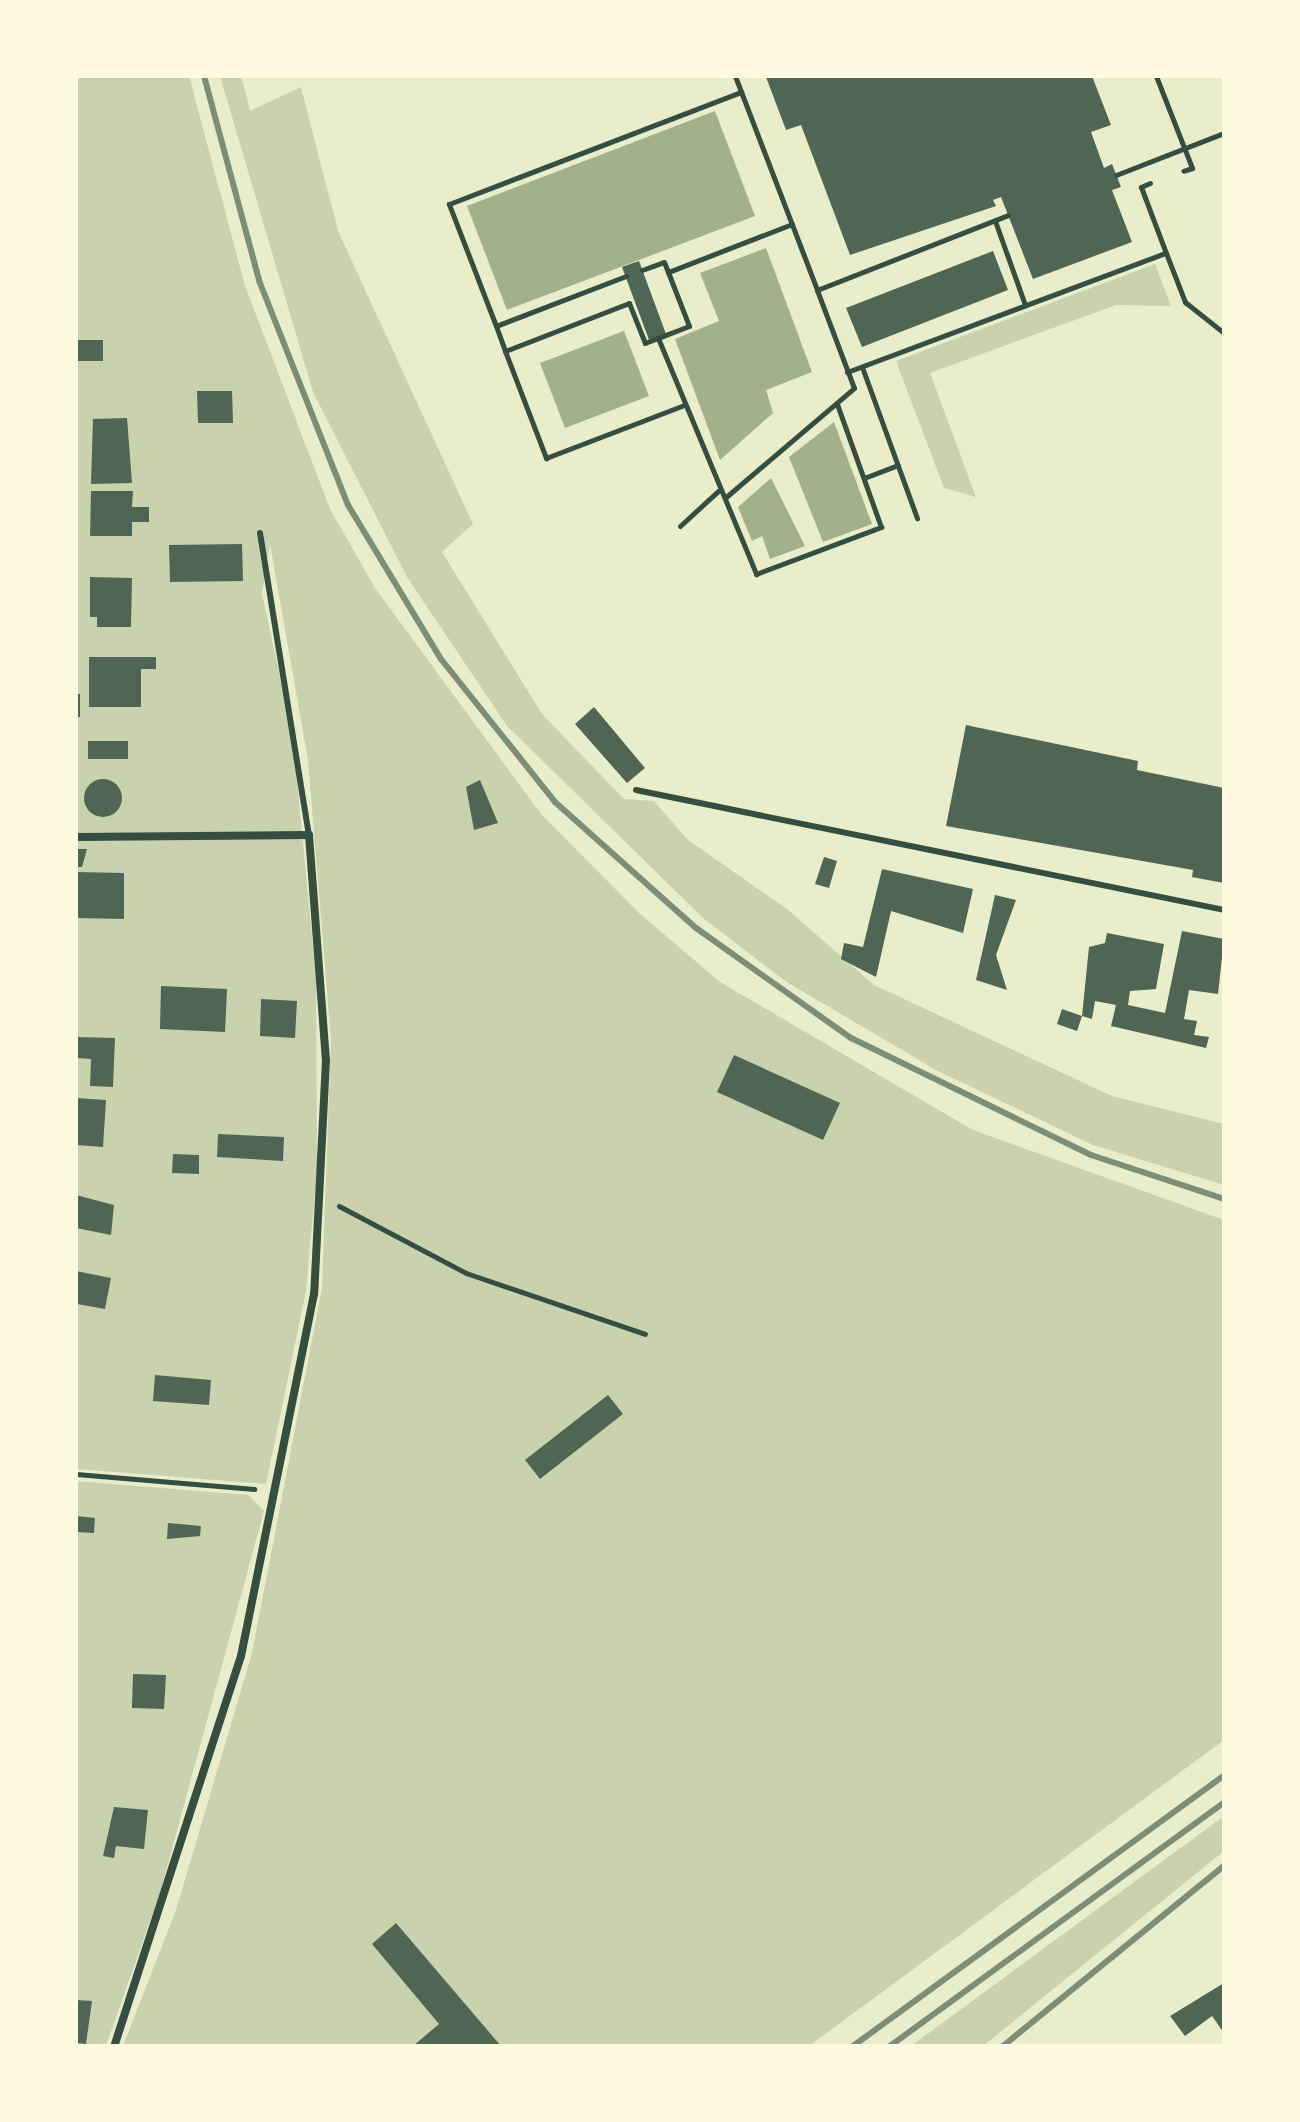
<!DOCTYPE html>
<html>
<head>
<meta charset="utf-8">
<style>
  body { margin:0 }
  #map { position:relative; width:1300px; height:2122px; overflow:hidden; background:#e9edc9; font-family:Merriweather,serif }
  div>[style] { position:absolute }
  .green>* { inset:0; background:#cad2ad }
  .water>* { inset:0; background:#a3b18a }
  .building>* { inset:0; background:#4f6655 }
  .round { border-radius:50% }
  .path>* { height:5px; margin:-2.5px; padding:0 2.5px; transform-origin:2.5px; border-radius:2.5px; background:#344e41 }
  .service>* { height:6px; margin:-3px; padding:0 3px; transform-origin:3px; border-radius:3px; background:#344e41 }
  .minor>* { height:8px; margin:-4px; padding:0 4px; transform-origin:4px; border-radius:4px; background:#344e41 }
  .rail>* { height:6px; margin:-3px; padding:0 3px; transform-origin:3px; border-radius:3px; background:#7c8e77 }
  span { translate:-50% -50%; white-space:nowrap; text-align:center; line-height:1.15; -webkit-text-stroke:8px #fefae0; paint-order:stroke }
  .frame { position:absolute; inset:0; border:78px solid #fefae0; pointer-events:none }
</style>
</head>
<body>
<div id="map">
  <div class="green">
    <i style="clip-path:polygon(76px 76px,189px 76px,245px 286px,330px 509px,375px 588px,541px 814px,638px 912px,720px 982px,973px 1130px,1224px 1220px,1224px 1740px,809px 2046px,123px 2046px,176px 1910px,252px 1653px,322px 1288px,331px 1039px,308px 760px,270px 544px,262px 594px,293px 737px,316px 980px,317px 1169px,306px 1291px,266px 1484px,76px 1469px)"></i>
    <i style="clip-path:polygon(220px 76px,241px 76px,250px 111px,301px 87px,338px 231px,473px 524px,442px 552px,542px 714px,624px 799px,654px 801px,688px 840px,787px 909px,874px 985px,1112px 1096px,1224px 1124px,1224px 1185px,1093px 1145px,936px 1070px,785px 981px,703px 918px,507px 726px,407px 577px,313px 392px)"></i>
    <i style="clip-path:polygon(1155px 264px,1171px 306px,1116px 305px,930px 373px,976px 497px,944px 488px,896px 361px)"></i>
    <i style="clip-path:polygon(76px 1481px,248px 1495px,264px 1511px,160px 1893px,106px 2046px,76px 2046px)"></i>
    <i style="clip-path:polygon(1224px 1816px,1224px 1851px,983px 2046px,911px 2046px)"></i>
  </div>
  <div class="water">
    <i style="clip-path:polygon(715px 111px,755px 216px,507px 310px,467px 206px)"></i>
    <i style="clip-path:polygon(766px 248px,812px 372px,766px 390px,773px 413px,720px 460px,675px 339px,719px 321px,700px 273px)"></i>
    <i style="clip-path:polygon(624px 331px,649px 396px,565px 428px,540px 363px)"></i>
    <i style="clip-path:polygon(834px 422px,872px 524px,823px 542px,789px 457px)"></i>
    <i style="clip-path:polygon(771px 478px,805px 546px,770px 559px,762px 536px,752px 541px,738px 507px)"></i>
  </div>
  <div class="building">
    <i style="clip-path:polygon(1092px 76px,1111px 125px,1091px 132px,1104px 168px,1112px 164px,1121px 187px,1112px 190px,1132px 242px,1033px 279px,1001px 197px,993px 200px,996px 206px,850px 255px,801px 125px,786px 130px,766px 77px)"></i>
    <i style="clip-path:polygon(993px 251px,1008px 290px,862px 347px,846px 308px)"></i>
    <i style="clip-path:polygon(639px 261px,666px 334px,649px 340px,622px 267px)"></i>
    <i style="clip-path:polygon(76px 340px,103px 340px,103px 361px,76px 361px)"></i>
    <i style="clip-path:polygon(197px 391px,232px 391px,233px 423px,198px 423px)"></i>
    <i style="clip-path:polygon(127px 418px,132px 483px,91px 484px,93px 419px)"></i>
    <i style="clip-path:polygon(91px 491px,133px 491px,132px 507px,149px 507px,149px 522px,132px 522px,132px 536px,90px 536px)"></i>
    <i style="clip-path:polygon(242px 544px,243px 581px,170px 582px,169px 545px)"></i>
    <i style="clip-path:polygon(90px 577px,132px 578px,131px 627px,97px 627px,97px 617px,90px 617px)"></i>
    <i style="clip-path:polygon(89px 657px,156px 657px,156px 669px,141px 669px,141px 707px,89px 707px)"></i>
    <i style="clip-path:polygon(76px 694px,80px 694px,80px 717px,76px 717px)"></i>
    <i style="clip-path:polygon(594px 707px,645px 768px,627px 783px,575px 724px)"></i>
    <i style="clip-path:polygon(966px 725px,1138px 761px,1137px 770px,1224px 788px,1224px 883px,1192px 877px,1193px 870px,946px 826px)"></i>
    <i style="clip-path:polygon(88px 741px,128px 741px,128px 759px,88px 759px)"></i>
    <i class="round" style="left:84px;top:779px;width:38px;height:38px"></i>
    <i style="clip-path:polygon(480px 780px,498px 823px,474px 830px,466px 787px)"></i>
    <i style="clip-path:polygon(76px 849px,87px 849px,82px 867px,76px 867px)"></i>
    <i style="clip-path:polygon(824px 857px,837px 861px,829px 888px,815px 884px)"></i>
    <i style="clip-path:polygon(882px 869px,973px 889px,963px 933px,891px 911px,876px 977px,841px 959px,844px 943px,863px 947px)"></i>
    <i style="clip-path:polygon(76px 872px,124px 873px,124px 919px,76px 918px)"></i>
    <i style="clip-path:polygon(995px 895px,1016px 900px,996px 955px,1007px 990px,976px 980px)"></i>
    <i style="clip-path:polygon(1182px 931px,1224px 939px,1218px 994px,1189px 990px,1184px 1019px,1197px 1021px,1194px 1035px,1209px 1037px,1206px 1048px,1111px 1026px,1116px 1005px,1095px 1001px,1092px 1019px,1082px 1016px,1089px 947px,1105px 943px,1107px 933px,1164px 944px,1156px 989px,1130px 991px,1128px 1005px,1165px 1013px)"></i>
    <i style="clip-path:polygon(161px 986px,227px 989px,225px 1032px,160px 1029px)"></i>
    <i style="clip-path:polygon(261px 999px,297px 1001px,295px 1038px,260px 1036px)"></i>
    <i style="clip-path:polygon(1062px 1009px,1082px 1016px,1077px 1031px,1057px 1024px)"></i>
    <i style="clip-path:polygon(76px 1037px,115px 1038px,113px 1087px,90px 1086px,91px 1059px,76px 1058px)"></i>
    <i style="clip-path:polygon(734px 1055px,840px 1103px,823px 1140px,717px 1092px)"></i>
    <i style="clip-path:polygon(76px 1098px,106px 1100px,103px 1147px,76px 1145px)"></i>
    <i style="clip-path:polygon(218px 1134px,284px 1137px,283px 1161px,217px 1157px)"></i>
    <i style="clip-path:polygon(173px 1154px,199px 1155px,199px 1174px,172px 1173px)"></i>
    <i style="clip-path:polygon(76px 1195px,114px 1205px,111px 1235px,76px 1228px)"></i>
    <i style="clip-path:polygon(76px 1271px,111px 1278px,105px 1309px,77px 1304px)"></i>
    <i style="clip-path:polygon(155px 1375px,211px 1380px,209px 1405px,153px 1401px)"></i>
    <i style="clip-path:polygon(608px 1395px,623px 1414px,540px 1479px,525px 1460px)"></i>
    <i style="clip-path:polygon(76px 1516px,95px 1518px,94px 1533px,76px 1532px)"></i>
    <i style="clip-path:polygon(168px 1523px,201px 1526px,200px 1536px,167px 1539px)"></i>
    <i style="clip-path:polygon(133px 1674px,166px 1675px,164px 1709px,132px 1708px)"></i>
    <i style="clip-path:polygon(114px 1807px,148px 1810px,144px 1849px,116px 1846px,114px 1858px,103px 1856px)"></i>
    <i style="clip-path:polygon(396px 1923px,501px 2046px,413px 2046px,439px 2024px,372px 1944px)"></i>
    <i style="clip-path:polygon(1224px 1983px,1224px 2033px,1212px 2016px,1185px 2036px,1170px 2016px)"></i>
    <i style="clip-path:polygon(76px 2000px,92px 2001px,86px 2044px,76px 2043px)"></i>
  </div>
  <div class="path">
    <i style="left:735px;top:76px;width:229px;rotate:69deg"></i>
    <i style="left:817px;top:290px;width:205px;rotate:-21.4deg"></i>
    <i style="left:1156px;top:76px;width:99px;rotate:68.6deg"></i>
    <i style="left:1192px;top:168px;width:9px;rotate:162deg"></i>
    <i style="left:1116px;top:175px;width:116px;rotate:-21.3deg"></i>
    <i style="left:1150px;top:183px;width:10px;rotate:156deg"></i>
    <i style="left:1141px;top:187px;width:71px;rotate:69.3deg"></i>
    <i style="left:995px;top:221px;width:89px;rotate:70.3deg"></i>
    <i style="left:792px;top:224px;width:133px;rotate:158.8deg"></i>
    <i style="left:668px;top:272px;width:58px;rotate:68.7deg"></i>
    <i style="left:689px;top:326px;width:33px;rotate:159deg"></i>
    <i style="left:658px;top:338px;width:256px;rotate:67.4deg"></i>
    <i style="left:756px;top:574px;width:134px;rotate:-20.6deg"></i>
    <i style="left:881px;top:527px;width:131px;rotate:-109.7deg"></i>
    <i style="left:642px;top:270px;width:23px;rotate:-20deg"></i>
    <i style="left:664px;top:262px;width:11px;rotate:68deg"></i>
    <i style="left:626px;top:276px;width:139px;rotate:159deg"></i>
    <i style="left:496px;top:326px;width:131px;rotate:-111.1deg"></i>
    <i style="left:449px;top:204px;width:313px;rotate:-21deg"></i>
    <i style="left:496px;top:326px;width:27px;rotate:70deg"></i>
    <i style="left:658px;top:338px;width:14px;rotate:159deg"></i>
    <i style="left:645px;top:343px;width:43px;rotate:-111.8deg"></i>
    <i style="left:629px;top:303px;width:133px;rotate:158.8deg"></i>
    <i style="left:505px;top:351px;width:115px;rotate:69deg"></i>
    <i style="left:546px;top:458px;width:148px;rotate:-21deg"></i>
    <i style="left:862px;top:367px;width:161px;rotate:70deg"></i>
    <i style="left:847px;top:372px;width:340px;rotate:-20.5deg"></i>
    <i style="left:1166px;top:253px;width:53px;rotate:68.8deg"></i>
    <i style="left:1185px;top:302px;width:50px;rotate:38.5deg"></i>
    <i style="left:864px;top:478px;width:36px;rotate:-21deg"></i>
    <i style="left:726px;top:497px;width:168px;rotate:-40.4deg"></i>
    <i style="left:854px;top:388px;width:105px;rotate:-110.7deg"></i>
    <i style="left:680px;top:526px;width:52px;rotate:-42.6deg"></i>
    <i style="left:339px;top:1206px;width:144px;rotate:27.8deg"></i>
    <i style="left:466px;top:1273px;width:189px;rotate:18.8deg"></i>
    <i style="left:76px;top:1474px;width:179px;rotate:4.8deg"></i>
  </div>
  <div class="service">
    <i style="left:260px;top:533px;width:306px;rotate:80.8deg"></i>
    <i style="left:636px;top:790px;width:600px;rotate:11.53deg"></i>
  </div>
  <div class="minor">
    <i style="left:76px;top:837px;width:233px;rotate:-0.5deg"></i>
    <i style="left:309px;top:835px;width:226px;rotate:85.7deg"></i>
    <i style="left:326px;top:1060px;width:234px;rotate:92.9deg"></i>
    <i style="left:314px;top:1294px;width:369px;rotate:101.4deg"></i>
    <i style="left:241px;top:1656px;width:410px;rotate:108deg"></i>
  </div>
  <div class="rail">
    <i style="left:204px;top:76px;width:214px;rotate:74.9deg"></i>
    <i style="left:260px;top:283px;width:239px;rotate:68.4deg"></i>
    <i style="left:348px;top:505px;width:180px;rotate:58.9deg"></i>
    <i style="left:441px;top:659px;width:183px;rotate:51.4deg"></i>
    <i style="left:555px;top:802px;width:189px;rotate:41.8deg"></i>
    <i style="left:696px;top:928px;width:190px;rotate:35.4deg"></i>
    <i style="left:851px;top:1038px;width:267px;rotate:26deg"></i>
    <i style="left:1091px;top:1155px;width:140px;rotate:18.3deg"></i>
    <i style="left:853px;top:2046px;width:459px;rotate:-36.1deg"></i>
    <i style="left:890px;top:2046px;width:414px;rotate:-36.1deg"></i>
    <i style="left:1003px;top:2046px;width:285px;rotate:-39.2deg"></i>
  </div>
  <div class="frame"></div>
</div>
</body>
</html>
